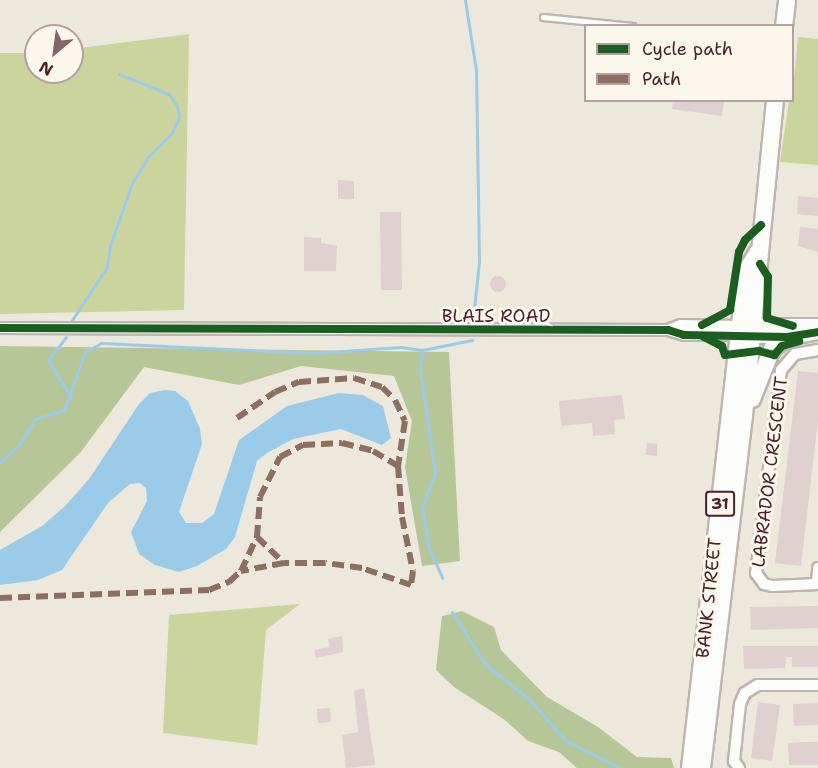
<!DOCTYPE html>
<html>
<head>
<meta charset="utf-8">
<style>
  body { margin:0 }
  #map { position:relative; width:818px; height:768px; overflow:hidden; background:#ede8dc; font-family:"Shantell Sans",sans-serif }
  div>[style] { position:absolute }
  .green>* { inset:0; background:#cbd49c }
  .forest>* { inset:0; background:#b7c696 }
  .water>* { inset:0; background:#9accea }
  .stream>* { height:3px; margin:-1.5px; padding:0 1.5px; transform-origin:1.5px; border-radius:1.5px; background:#9accea }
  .building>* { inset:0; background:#ded1d0 }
  .round { border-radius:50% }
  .roads { filter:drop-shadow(2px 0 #bdb5af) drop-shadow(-2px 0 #bdb5af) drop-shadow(0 2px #bdb5af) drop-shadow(0 -2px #bdb5af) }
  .lane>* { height:5px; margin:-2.5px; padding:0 2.5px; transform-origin:2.5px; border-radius:2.5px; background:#fcfcfa }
  .street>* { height:10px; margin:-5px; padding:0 5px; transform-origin:5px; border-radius:5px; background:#fcfcfa }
  .secondary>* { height:14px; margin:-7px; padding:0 7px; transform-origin:7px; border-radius:7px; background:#fcfcfa }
  .primary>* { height:16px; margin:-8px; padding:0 8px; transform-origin:8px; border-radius:8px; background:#fcfcfa }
  .quiet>* { height:6px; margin-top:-3px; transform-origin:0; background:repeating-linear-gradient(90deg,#8d6e63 0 12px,transparent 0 18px) }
  .cycleway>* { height:8px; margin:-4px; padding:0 4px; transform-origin:4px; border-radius:4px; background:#1b5e20 }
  span { translate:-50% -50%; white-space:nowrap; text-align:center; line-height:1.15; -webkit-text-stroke:6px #fbf7ec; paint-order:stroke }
  .shield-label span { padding:2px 4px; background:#fbf7ec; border:2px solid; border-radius:4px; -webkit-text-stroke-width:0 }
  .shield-label { font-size:16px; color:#4a1f2b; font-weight:700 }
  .street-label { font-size:18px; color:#4a1f2b }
  .legend { position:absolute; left:584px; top:24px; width:210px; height:78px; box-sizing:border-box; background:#fbf7ec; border:2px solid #b4a19f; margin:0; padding:8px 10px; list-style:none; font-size:18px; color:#4a1f2b }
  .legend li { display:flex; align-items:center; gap:12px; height:30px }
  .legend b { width:30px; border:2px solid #b4a19f }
  .north { position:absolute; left:24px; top:24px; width:60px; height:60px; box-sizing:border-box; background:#fbf7ec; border:2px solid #b4a19f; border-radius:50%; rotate:209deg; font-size:16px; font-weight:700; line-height:24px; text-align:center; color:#4a1f2b }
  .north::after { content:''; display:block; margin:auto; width:21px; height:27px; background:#836569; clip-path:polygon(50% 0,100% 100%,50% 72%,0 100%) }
</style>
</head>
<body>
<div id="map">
  <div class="green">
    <i style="clip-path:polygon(189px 34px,184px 310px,0 314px,0 53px,36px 53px,36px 72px,72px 72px,72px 49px)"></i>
    <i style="clip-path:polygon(798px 37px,818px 39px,818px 165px,780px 162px,789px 101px,792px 100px)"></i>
    <i style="clip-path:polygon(300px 604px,266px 630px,257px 745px,163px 733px,169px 615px)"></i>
  </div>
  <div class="forest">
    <i style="clip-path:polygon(0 346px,449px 352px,460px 561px,422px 566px,405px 467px,412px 421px,394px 376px,301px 366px,239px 385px,144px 367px,80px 453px,0 532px)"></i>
    <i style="clip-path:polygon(462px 611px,494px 627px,501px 650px,547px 697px,598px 727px,637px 757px,671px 758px,674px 768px,577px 768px,559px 752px,528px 741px,505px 720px,454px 687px,436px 670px,442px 616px)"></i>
  </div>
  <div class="water">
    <i style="clip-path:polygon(165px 390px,175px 391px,188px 401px,200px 429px,202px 444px,179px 512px,186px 523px,202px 523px,214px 514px,239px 440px,287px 406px,339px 393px,363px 395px,383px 406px,391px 438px,382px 445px,341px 429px,293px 439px,267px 453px,257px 461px,235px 537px,226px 549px,197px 566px,179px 572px,155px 565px,139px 554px,131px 532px,147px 501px,146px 488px,140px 483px,130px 484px,108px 503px,62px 570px,38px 580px,0 585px,0 550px,42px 526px,65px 506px,89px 479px,139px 404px,150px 393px)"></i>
  </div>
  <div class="stream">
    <i style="left:465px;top:0;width:71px;rotate:81.1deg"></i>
    <i style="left:476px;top:70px;width:192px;rotate:89.1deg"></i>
    <i style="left:479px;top:262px;width:56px;rotate:96.1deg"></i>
    <i style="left:72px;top:320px;width:64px;rotate:-56.6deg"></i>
    <i style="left:107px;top:267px;width:21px;rotate:-82deg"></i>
    <i style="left:110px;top:246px;width:67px;rotate:-70.8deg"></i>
    <i style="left:132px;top:183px;width:31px;rotate:-58deg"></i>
    <i style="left:148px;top:157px;width:34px;rotate:-45deg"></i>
    <i style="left:172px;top:133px;width:17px;rotate:-66deg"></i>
    <i style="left:179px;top:117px;width:11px;rotate:-100deg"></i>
    <i style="left:177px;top:106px;width:14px;rotate:-124deg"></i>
    <i style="left:169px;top:94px;width:54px;rotate:-158.2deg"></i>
    <i style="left:66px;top:337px;width:29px;rotate:128deg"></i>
    <i style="left:48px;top:360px;width:44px;rotate:58.1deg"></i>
    <i style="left:422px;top:350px;width:20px;rotate:96deg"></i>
    <i style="left:420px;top:370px;width:103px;rotate:81.6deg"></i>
    <i style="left:435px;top:472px;width:37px;rotate:110deg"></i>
    <i style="left:422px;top:507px;width:39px;rotate:81deg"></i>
    <i style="left:428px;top:546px;width:35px;rotate:66deg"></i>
    <i style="left:0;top:463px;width:28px;rotate:-44deg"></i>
    <i style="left:20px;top:444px;width:29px;rotate:-59deg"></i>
    <i style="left:35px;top:419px;width:30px;rotate:-17deg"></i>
    <i style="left:64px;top:410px;width:62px;rotate:-70.1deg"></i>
    <i style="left:85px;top:352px;width:18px;rotate:-29deg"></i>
    <i style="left:101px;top:343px;width:213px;rotate:2.7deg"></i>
    <i style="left:314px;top:353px;width:87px;rotate:-3.9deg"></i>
    <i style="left:401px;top:347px;width:21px;rotate:8deg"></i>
    <i style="left:422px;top:350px;width:51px;rotate:-11.3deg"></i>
    <i style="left:452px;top:612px;width:62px;rotate:57.6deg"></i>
    <i style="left:485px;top:664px;width:58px;rotate:38.7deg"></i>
    <i style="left:530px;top:700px;width:53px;rotate:48.8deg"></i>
    <i style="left:565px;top:740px;width:62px;rotate:27deg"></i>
  </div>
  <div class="building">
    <i style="clip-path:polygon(673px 100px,724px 100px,722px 116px,672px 109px)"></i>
    <i style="clip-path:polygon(338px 180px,354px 181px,354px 199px,338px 199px)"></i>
    <i style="clip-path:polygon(798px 196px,818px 198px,818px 216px,797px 214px)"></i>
    <i style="clip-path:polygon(380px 212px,401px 212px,402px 290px,381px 290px)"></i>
    <i style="clip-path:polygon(800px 227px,818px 229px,818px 252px,798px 246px)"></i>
    <i style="clip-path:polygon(304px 237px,321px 238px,321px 243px,337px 246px,336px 271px,304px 271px)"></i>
    <i class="round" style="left:490px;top:276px;width:16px;height:16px"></i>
    <i style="clip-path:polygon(798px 371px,818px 373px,818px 420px,801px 566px,775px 563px)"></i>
    <i style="clip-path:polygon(622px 395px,625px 419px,614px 420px,615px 434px,593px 436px,592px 423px,561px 426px,559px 401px)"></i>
    <i style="clip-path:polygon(647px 443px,657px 444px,657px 456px,646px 455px)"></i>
    <i style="clip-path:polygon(818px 606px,818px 628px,751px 630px,750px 607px)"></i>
    <i style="clip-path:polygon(342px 636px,343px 652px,316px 658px,314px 650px,329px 647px,328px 639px)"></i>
    <i style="clip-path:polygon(743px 646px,818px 646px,818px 667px,792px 667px,792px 657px,786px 657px,785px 668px,744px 669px)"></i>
    <i style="clip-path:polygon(364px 688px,375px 765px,346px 768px,342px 735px,358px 732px,354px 691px)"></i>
    <i style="clip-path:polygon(758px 702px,780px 705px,772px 761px,751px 758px)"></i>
    <i style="clip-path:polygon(818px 703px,818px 725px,794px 726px,793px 704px)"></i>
    <i style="clip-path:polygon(330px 708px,331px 722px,318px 723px,317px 709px)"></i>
    <i style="clip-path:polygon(804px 742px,818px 742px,818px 765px,789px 765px,788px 743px)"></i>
  </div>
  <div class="roads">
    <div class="lane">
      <i style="left:543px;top:17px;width:90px;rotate:5.7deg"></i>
    </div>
    <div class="street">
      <i style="left:0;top:328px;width:668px;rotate:0.17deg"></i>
      <i style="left:668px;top:330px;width:17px;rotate:17deg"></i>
      <i style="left:684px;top:335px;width:55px"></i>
      <i style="left:668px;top:330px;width:14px;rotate:-21deg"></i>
      <i style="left:681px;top:325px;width:59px;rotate:1deg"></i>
      <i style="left:818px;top:350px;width:23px;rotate:170deg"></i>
      <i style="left:795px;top:354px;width:21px;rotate:131deg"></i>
      <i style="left:781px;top:370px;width:205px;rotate:97deg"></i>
      <i style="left:756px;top:573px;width:14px;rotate:54deg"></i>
      <i style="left:764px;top:584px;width:9px;rotate:13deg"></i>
      <i style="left:773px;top:586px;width:45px;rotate:-2.5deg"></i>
      <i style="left:817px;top:584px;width:16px;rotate:-86deg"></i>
      <i style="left:739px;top:768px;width:9px;rotate:-126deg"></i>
      <i style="left:734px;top:761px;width:57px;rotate:-84deg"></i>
      <i style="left:740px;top:704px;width:12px;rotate:-66deg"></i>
      <i style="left:745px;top:693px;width:15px;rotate:-32deg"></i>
      <i style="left:758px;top:685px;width:60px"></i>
    </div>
    <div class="secondary">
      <i style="left:745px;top:326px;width:73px"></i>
      <i style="left:743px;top:335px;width:50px;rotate:2.3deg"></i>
      <i style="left:793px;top:337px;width:25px;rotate:-11deg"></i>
    </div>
    <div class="primary">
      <i style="left:784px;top:26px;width:26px;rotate:-83deg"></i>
      <i style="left:752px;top:399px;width:54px;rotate:-68.2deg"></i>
      <i style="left:772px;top:349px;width:19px;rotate:-39deg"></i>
      <i style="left:690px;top:768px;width:500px;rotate:-83.57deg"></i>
      <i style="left:746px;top:271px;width:22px;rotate:-58deg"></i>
      <i style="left:702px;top:768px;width:354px;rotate:-83.2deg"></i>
      <i style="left:744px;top:416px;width:318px;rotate:-84.4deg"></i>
    </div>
  </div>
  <div class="quiet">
    <i style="left:237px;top:418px;width:46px;rotate:-34.4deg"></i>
    <i style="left:275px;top:392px;width:26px;rotate:-23deg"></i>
    <i style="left:299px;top:382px;width:55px;rotate:-4.2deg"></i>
    <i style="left:354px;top:378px;width:29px;rotate:18deg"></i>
    <i style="left:382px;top:387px;width:18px;rotate:45deg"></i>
    <i style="left:395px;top:400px;width:23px;rotate:65deg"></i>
    <i style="left:405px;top:421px;width:46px;rotate:98.8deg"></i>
    <i style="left:257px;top:537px;width:37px;rotate:44deg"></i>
    <i style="left:0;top:598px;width:209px;rotate:-2.2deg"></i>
    <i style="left:209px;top:590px;width:22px;rotate:-22deg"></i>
    <i style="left:229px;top:582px;width:16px;rotate:-43deg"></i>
    <i style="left:241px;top:571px;width:38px;rotate:-65deg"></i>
    <i style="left:257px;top:537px;width:40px;rotate:-85.7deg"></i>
    <i style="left:260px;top:497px;width:45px;rotate:-63.4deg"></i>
    <i style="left:280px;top:457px;width:26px;rotate:-28deg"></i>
    <i style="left:303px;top:445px;width:39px;rotate:-3deg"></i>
    <i style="left:342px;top:443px;width:32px;rotate:14deg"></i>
    <i style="left:373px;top:451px;width:29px;rotate:31deg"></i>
    <i style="left:398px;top:466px;width:51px;rotate:85.5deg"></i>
    <i style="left:402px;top:517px;width:55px;rotate:78.5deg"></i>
    <i style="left:413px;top:571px;width:14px;rotate:98deg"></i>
    <i style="left:411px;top:585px;width:52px;rotate:-160.9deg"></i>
    <i style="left:362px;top:568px;width:37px;rotate:-172deg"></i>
    <i style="left:325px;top:563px;width:41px;rotate:180deg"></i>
    <i style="left:284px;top:563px;width:44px;rotate:169.5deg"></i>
  </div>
  <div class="cycleway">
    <i style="left:760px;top:264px;width:15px;rotate:58deg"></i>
    <i style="left:768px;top:277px;width:41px;rotate:91.4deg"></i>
    <i style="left:767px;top:318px;width:27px;rotate:17deg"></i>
    <i style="left:702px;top:325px;width:32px;rotate:-28deg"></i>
    <i style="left:730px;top:310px;width:59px;rotate:-81.2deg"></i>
    <i style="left:739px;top:252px;width:13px;rotate:-63deg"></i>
    <i style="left:745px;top:240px;width:22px;rotate:-43deg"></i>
    <i style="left:0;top:328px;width:668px;rotate:0.17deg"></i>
    <i style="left:668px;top:330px;width:17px;rotate:17deg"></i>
    <i style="left:684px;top:335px;width:103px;rotate:1.1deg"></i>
    <i style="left:787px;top:337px;width:31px;rotate:-9deg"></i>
    <i style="left:704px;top:337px;width:20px;rotate:27deg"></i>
    <i style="left:722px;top:346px;width:9px;rotate:72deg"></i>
    <i style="left:725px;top:355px;width:34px;rotate:-7deg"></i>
    <i style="left:759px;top:351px;width:16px;rotate:15deg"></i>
    <i style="left:774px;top:355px;width:12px;rotate:-48deg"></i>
    <i style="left:782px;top:346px;width:18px;rotate:-16deg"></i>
  </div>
  <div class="shield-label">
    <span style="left:720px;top:504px">31</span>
  </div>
  <div class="street-label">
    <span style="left:496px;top:316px">BLAIS ROAD</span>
    <span style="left:770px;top:472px;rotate:-83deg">LABRADOR CRESCENT</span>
    <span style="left:709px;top:598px;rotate:-84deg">BANK STREET</span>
  </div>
  <ul class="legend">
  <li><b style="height:8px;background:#1b5e20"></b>Cycle path</li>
  <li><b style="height:8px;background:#8d6e63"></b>Path</li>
  </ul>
  <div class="north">N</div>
</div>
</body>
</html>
